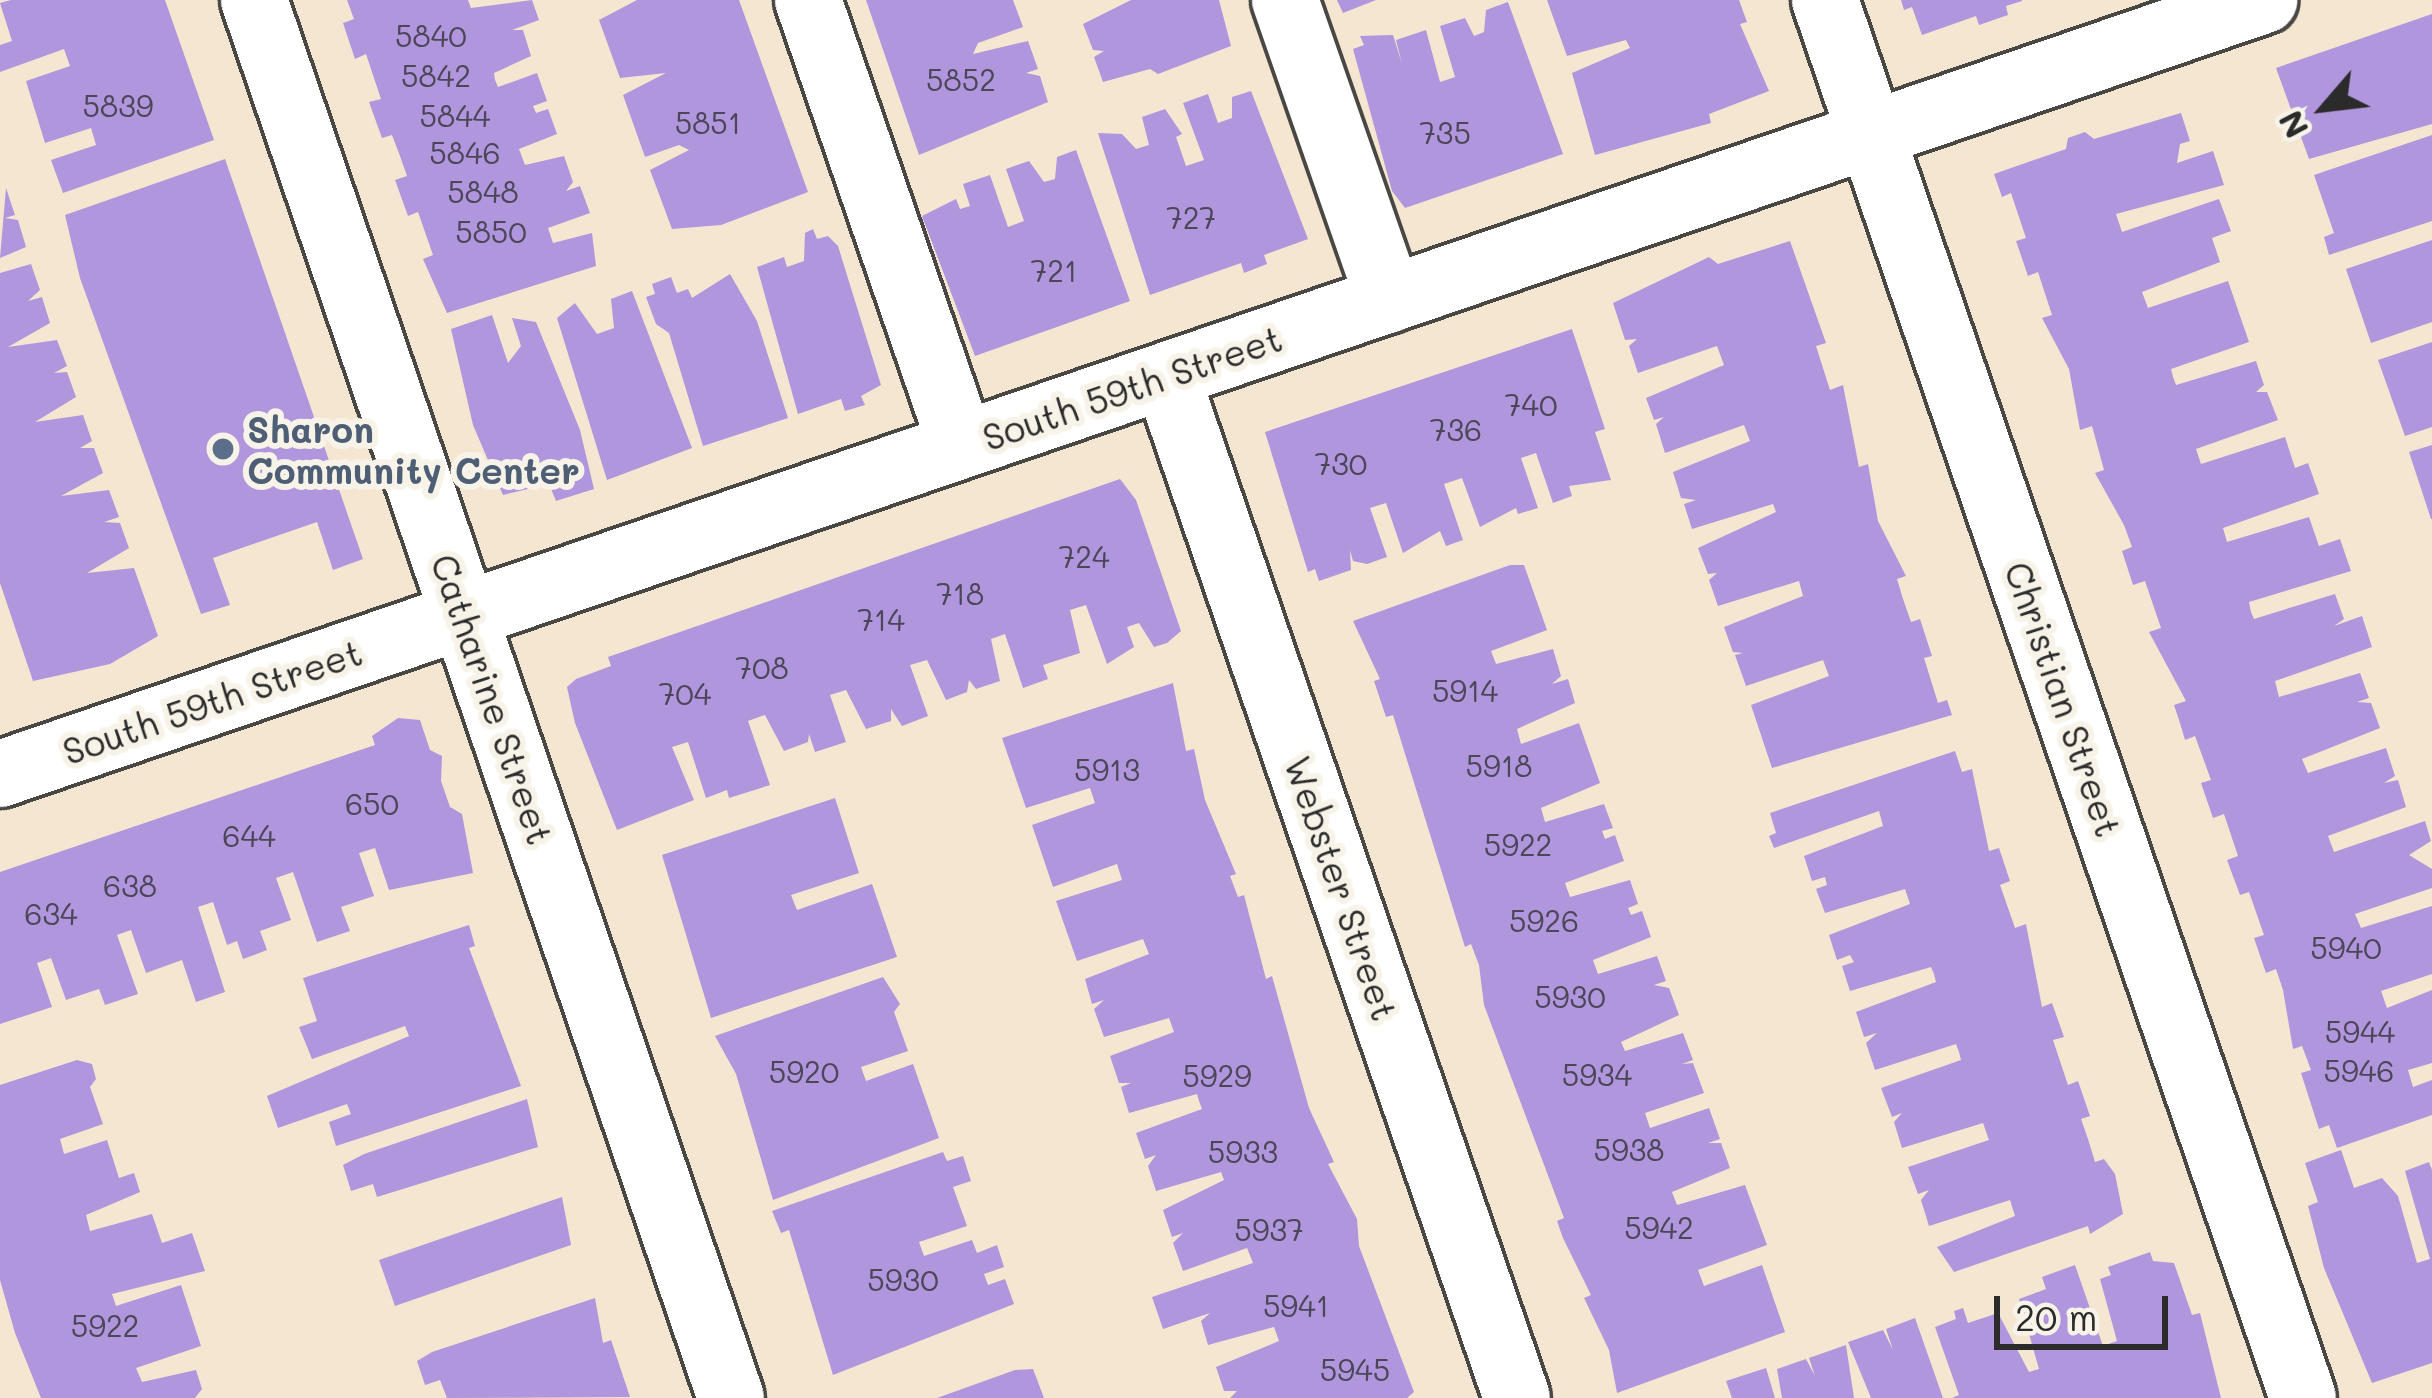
<!DOCTYPE html>
<html>
<head>
<meta charset="utf-8">
<style>
  body { margin:0 }
  #map { position:relative; width:2432px; height:1398px; overflow:hidden; background:#f5e6d1; font-family:Mali,sans-serif }
  div>[style] { position:absolute }
  .building>* { inset:0; background:#af96dd }
  .roads { filter:drop-shadow(3px 0 #494744) drop-shadow(-3px 0 #494744) drop-shadow(0 3px #494744) drop-shadow(0 -3px #494744) }
  .minor>* { height:66px; margin:-33px; padding:0 33px; transform-origin:33px; border-radius:33px; background:#fff }
  .dots>* { width:33px; height:33px; translate:-50% -50%; box-sizing:border-box; border:6px solid #f7f3e8; border-radius:50% }
  span { translate:-50% -50%; white-space:nowrap; text-align:center; line-height:1.15; -webkit-text-stroke:12px #f7f3e8; paint-order:stroke }
  .number-label { font-size:30px; color:#4c4658 }
  .number-label span { -webkit-text-stroke-width:0 }
  .street-label { font-size:36px; color:#2b2b2b }
  .service-label { font-size:36px; color:#4e5e75; font-weight:700 }
  .left { translate:0 -50%; text-align:left }
  .north { position:absolute; left:2264px; top:48px; width:120px; height:120px; -webkit-text-stroke:9px #f7f3e8; paint-order:stroke; rotate:242deg; font-size:33px; font-weight:700; line-height:48px; text-align:center; color:#2b2b2b }
  .north::after { content:''; display:block; margin:auto; width:42px; height:54px; background:#2b2b2b; clip-path:polygon(50% 0,100% 100%,50% 72%,0 100%) }
  .scale { position:absolute; left:1994px; top:1296px; width:174px; height:54px; box-sizing:border-box; border:6px solid #2b2b2b; border-top:0; padding-left:15px; font-size:36px; line-height:42px; white-space:nowrap; color:#2b2b2b; -webkit-text-stroke:9px #f7f3e8; paint-order:stroke }
</style>
</head>
<body>
<div id="map">
  <div class="building">
    <i style="clip-path:polygon(11px 0,165px 0,214px 140px,63px 193px,51px 160px,96px 145px,91px 128px,45px 143px,26px 81px,70px 66px,64px 49px,0 72px,0 45px,12px 41px,0 3px)"></i>
    <i style="clip-path:polygon(347px 0,468px 0,471px 8px,532px 0,539px 20px,512px 30px,523px 30px,531px 56px,494px 73px,495px 80px,498px 87px,537px 73px,547px 101px,533px 106px,536px 113px,548px 109px,557px 134px,519px 149px,525px 165px,564px 156px,573px 182px,566px 191px,580px 186px,590px 213px,548px 228px,553px 243px,592px 233px,596px 266px,447px 313px,423px 259px,433px 255px,418px 212px,408px 216px,395px 180px,407px 176px,400px 156px,392px 135px,382px 138px,369px 102px,381px 99px,366px 54px,355px 59px,343px 23px,354px 19px)"></i>
    <i style="clip-path:polygon(637px 0,739px 0,808px 192px,721px 225px,672px 229px,650px 170px,689px 150px,679px 145px,645px 157px,623px 95px,666px 73px,620px 78px,599px 20px)"></i>
    <i style="clip-path:polygon(866px 0,1013px 0,1023px 27px,978px 43px,973px 54px,1028px 41px,1038px 69px,1026px 73px,1040px 76px,1048px 102px,919px 155px)"></i>
    <i style="clip-path:polygon(1131px 0,1219px 0,1231px 46px,1158px 74px,1150px 69px,1103px 82px,1094px 57px,1104px 51px,1093px 50px,1083px 24px)"></i>
    <i style="clip-path:polygon(1337px 0,1376px 0,1343px 13px)"></i>
    <i style="clip-path:polygon(1547px 0,1739px 0,1747px 22px,1740px 24px,1769px 91px,1709px 114px,1711px 123px,1595px 155px,1572px 73px,1630px 48px,1626px 40px,1567px 56px)"></i>
    <i style="clip-path:polygon(1901px 0,2022px 0,2022px 1px,2006px 6px,2008px 15px,1979px 25px,1976px 16px,1922px 35px,1912px 7px,1904px 10px)"></i>
    <i style="clip-path:polygon(1508px 2px,1563px 154px,1405px 208px,1392px 191px,1353px 49px,1364px 45px,1360px 36px,1393px 35px,1402px 64px,1396px 40px,1426px 30px,1440px 82px,1455px 77px,1440px 26px,1465px 18px,1474px 36px,1484px 32px,1486px 10px)"></i>
    <i style="clip-path:polygon(2432px 14px,2432px 124px,2309px 159px,2276px 68px)"></i>
    <i style="clip-path:polygon(1251px 91px,1308px 239px,1264px 255px,1267px 264px,1244px 273px,1241px 263px,1150px 295px,1098px 133px,1122px 134px,1136px 149px,1149px 145px,1142px 117px,1165px 109px,1182px 134px,1176px 137px,1186px 166px,1204px 160px,1183px 103px,1208px 94px,1218px 123px,1232px 118px,1232px 97px)"></i>
    <i style="clip-path:polygon(2181px 113px,2190px 141px,2180px 144px,2177px 163px,2213px 151px,2224px 185px,2116px 214px,2122px 232px,2219px 199px,2231px 231px,2212px 238px,2220px 262px,2142px 292px,2148px 308px,2228px 281px,2249px 342px,2171px 369px,2173px 377px,2176px 385px,2256px 361px,2264px 385px,2256px 392px,2267px 392px,2278px 420px,2196px 449px,2201px 464px,2285px 437px,2295px 468px,2308px 463px,2319px 494px,2223px 528px,2227px 542px,2309px 517px,2319px 546px,2340px 539px,2351px 571px,2249px 602px,2251px 612px,2254px 619px,2335px 594px,2344px 619px,2334px 626px,2362px 616px,2372px 647px,2275px 681px,2279px 697px,2360px 673px,2369px 698px,2357px 702px,2371px 703px,2380px 728px,2302px 759px,2308px 773px,2386px 748px,2395px 776px,2384px 783px,2398px 780px,2406px 807px,2328px 836px,2334px 852px,2425px 821px,2431px 841px,2409px 855px,2432px 869px,2432px 888px,2355px 914px,2361px 928px,2432px 906px,2432px 974px,2381px 991px,2387px 1008px,2432px 990px,2432px 1063px,2408px 1070px,2413px 1087px,2432px 1080px,2432px 1115px,2337px 1148px,2329px 1125px,2319px 1129px,2301px 1073px,2311px 1070px,2302px 1046px,2293px 1049px,2283px 990px,2276px 969px,2266px 973px,2254px 938px,2264px 935px,2256px 912px,2249px 892px,2240px 895px,2227px 860px,2238px 856px,2224px 814px,2213px 818px,2201px 783px,2211px 780px,2195px 736px,2185px 740px,2180px 723px,2174px 705px,2186px 701px,2149px 632px,2161px 628px,2145px 581px,2133px 585px,2122px 551px,2132px 547px,2124px 525px,2095px 473px,2104px 470px,2092px 426px,2080px 430px,2069px 369px,2042px 318px,2052px 315px,2038px 272px,2028px 276px,2016px 241px,2026px 238px,2011px 193px,2002px 197px,1994px 174px,2066px 149px,2068px 138px,2085px 132px,2094px 139px)"></i>
    <i style="clip-path:polygon(2432px 135px,2432px 221px,2329px 255px,2324px 237px,2334px 233px,2314px 175px)"></i>
    <i style="clip-path:polygon(1076px 150px,1130px 301px,975px 356px,922px 216px,956px 199px,960px 209px,970px 206px,963px 184px,990px 175px,1008px 227px,1024px 221px,1006px 169px,1029px 161px,1044px 182px,1055px 179px,1057px 157px)"></i>
    <i style="clip-path:polygon(225px 159px,363px 559px,333px 570px,317px 522px,213px 558px,230px 605px,201px 614px,80px 278px,65px 215px)"></i>
    <i style="clip-path:polygon(6px 188px,15px 215px,5px 218px,18px 220px,26px 247px,0 258px)"></i>
    <i style="clip-path:polygon(813px 229px,817px 239px,828px 236px,838px 246px,881px 385px,861px 396px,865px 405px,845px 411px,841px 399px,798px 414px,757px 267px,784px 257px,787px 267px,804px 261px,805px 233px)"></i>
    <i style="clip-path:polygon(2432px 240px,2432px 322px,2371px 343px,2346px 269px)"></i>
    <i style="clip-path:polygon(1790px 241px,1826px 343px,1816px 346px,1830px 390px,1843px 385px,1859px 467px,1868px 464px,1878px 521px,1906px 576px,1897px 579px,1903px 599px,1911px 622px,1920px 619px,1932px 656px,1924px 658px,1938px 703px,1947px 700px,1952px 715px,1772px 768px,1751px 705px,1829px 676px,1823px 660px,1746px 686px,1735px 655px,1743px 653px,1733px 652px,1724px 627px,1803px 596px,1799px 581px,1718px 606px,1709px 580px,1717px 573px,1708px 574px,1698px 548px,1776px 512px,1773px 504px,1692px 529px,1684px 504px,1696px 500px,1681px 498px,1673px 472px,1750px 441px,1744px 425px,1665px 453px,1656px 424px,1664px 417px,1654px 420px,1646px 398px,1724px 365px,1717px 346px,1638px 373px,1629px 346px,1637px 339px,1625px 340px,1613px 303px,1709px 257px,1718px 264px)"></i>
    <i style="clip-path:polygon(31px 264px,40px 290px,28px 301px,42px 297px,50px 323px,8px 347px,57px 340px,67px 366px,54px 373px,67px 372px,76px 397px,35px 422px,83px 415px,92px 441px,80px 448px,94px 448px,103px 473px,61px 496px,109px 490px,119px 517px,104px 522px,120px 523px,129px 548px,87px 573px,134px 568px,158px 636px,110px 664px,33px 681px,0 583px,0 273px)"></i>
    <i style="clip-path:polygon(730px 274px,757px 321px,788px 418px,703px 446px,669px 333px,656px 324px,646px 297px,655px 294px,652px 284px,671px 277px,677px 293px,688px 289px,692px 298px)"></i>
    <i style="clip-path:polygon(632px 291px,692px 448px,607px 480px,557px 318px,575px 303px,597px 334px,614px 328px,611px 299px)"></i>
    <i style="clip-path:polygon(492px 315px,508px 363px,521px 346px,512px 318px,536px 322px,580px 430px,594px 489px,556px 501px,549px 484px,503px 495px,473px 425px,451px 329px)"></i>
    <i style="clip-path:polygon(1572px 329px,1605px 429px,1595px 432px,1611px 480px,1569px 486px,1572px 496px,1553px 503px,1536px 453px,1521px 458px,1538px 508px,1518px 514px,1516px 508px,1480px 527px,1462px 478px,1444px 484px,1463px 540px,1446px 546px,1440px 531px,1403px 553px,1386px 503px,1370px 508px,1387px 557px,1367px 564px,1353px 561px,1350px 550px,1351px 570px,1319px 581px,1315px 569px,1308px 572px,1265px 432px)"></i>
    <i style="clip-path:polygon(2432px 342px,2432px 427px,2405px 436px,2378px 360px)"></i>
    <i style="clip-path:polygon(2432px 445px,2432px 519px,2431px 519px,2409px 452px)"></i>
    <i style="clip-path:polygon(1120px 479px,1136px 500px,1181px 631px,1167px 643px,1154px 647px,1139px 623px,1127px 627px,1134px 647px,1107px 664px,1086px 605px,1070px 610px,1080px 653px,1043px 665px,1048px 679px,1023px 688px,1005px 634px,991px 639px,1000px 681px,976px 689px,969px 680px,967px 692px,946px 700px,927px 660px,910px 665px,928px 716px,902px 726px,891px 709px,891px 721px,866px 729px,846px 690px,830px 695px,846px 742px,815px 752px,809px 734px,808px 742px,784px 751px,765px 715px,748px 721px,770px 785px,729px 798px,727px 790px,706px 798px,688px 742px,672px 747px,694px 800px,617px 830px,575px 723px,567px 687px,576px 679px,611px 666px,608px 657px)"></i>
    <i style="clip-path:polygon(1510px 565px,1524px 565px,1547px 630px,1491px 651px,1496px 664px,1553px 649px,1561px 676px,1552px 684px,1568px 679px,1575px 703px,1517px 729px,1521px 744px,1579px 723px,1600px 783px,1541px 808px,1545px 822px,1604px 804px,1613px 828px,1602px 831px,1605px 839px,1615px 835px,1624px 861px,1565px 883px,1570px 897px,1630px 880px,1638px 904px,1628px 908px,1631px 915px,1642px 911px,1651px 937px,1593px 960px,1598px 974px,1657px 956px,1666px 981px,1654px 985px,1669px 988px,1679px 1015px,1621px 1042px,1625px 1051px,1683px 1033px,1693px 1060px,1682px 1064px,1693px 1063px,1704px 1093px,1645px 1113px,1650px 1128px,1709px 1108px,1720px 1139px,1708px 1143px,1721px 1143px,1730px 1168px,1672px 1192px,1677px 1205px,1745px 1185px,1767px 1245px,1698px 1270px,1704px 1286px,1762px 1265px,1785px 1332px,1617px 1393px,1609px 1350px,1584px 1298px,1591px 1295px,1563px 1238px,1557px 1221px,1564px 1218px,1484px 1005px,1479px 965px,1471px 944px,1465px 947px,1393px 715px,1386px 717px,1374px 681px,1380px 679px,1353px 621px)"></i>
    <i style="clip-path:polygon(1173px 683px,1186px 751px,1194px 749px,1205px 800px,1236px 874px,1230px 876px,1238px 897px,1244px 895px,1266px 979px,1272px 976px,1309px 1108px,1334px 1162px,1328px 1164px,1357px 1219px,1359px 1246px,1414px 1392px,1407px 1398px,1230px 1398px,1237px 1391px,1224px 1391px,1216px 1367px,1279px 1341px,1274px 1327px,1208px 1345px,1201px 1321px,1210px 1313px,1163px 1329px,1152px 1297px,1253px 1263px,1247px 1248px,1183px 1271px,1173px 1243px,1183px 1233px,1172px 1237px,1163px 1210px,1224px 1180px,1221px 1172px,1156px 1191px,1148px 1166px,1156px 1155px,1145px 1159px,1136px 1133px,1202px 1109px,1199px 1101px,1197px 1094px,1129px 1113px,1121px 1087px,1131px 1083px,1119px 1083px,1110px 1056px,1174px 1032px,1169px 1018px,1104px 1037px,1094px 1009px,1104px 1000px,1092px 1004px,1085px 979px,1149px 954px,1143px 939px,1077px 961px,1056px 901px,1122px 880px,1117px 864px,1053px 887px,1032px 825px,1095px 803px,1090px 788px,1026px 808px,1002px 738px)"></i>
    <i style="clip-path:polygon(398px 718px,420px 720px,430px 750px,442px 756px,441px 781px,450px 807px,462px 814px,473px 873px,389px 890px,375px 848px,359px 853px,374px 896px,341px 907px,350px 931px,317px 942px,293px 872px,276px 878px,291px 920px,260px 931px,267px 950px,243px 959px,237px 941px,227px 945px,213px 902px,198px 907px,225px 992px,196px 1002px,182px 960px,146px 973px,131px 930px,117px 935px,138px 994px,105px 1005px,99px 989px,66px 1000px,51px 958px,37px 963px,52px 1007px,0 1024px,0 872px,375px 745px,372px 736px)"></i>
    <i style="clip-path:polygon(1955px 751px,1962px 772px,1972px 769px,1989px 851px,1999px 848px,2010px 881px,2000px 885px,2015px 928px,2026px 924px,2042px 1007px,2052px 1003px,2064px 1037px,2053px 1040px,2068px 1085px,2078px 1081px,2090px 1116px,2081px 1119px,2088px 1139px,2095px 1162px,2104px 1159px,2115px 1174px,2123px 1214px,2090px 1234px,2088px 1226px,1954px 1272px,1937px 1247px,2015px 1216px,2010px 1200px,1929px 1226px,1921px 1200px,1929px 1190px,1918px 1194px,1908px 1167px,1989px 1140px,1983px 1123px,1902px 1148px,1894px 1122px,1902px 1113px,1892px 1117px,1881px 1088px,1961px 1060px,1959px 1052px,1956px 1044px,1875px 1070px,1866px 1043px,1877px 1033px,1864px 1037px,1856px 1012px,1936px 982px,1934px 974px,1931px 967px,1850px 991px,1842px 966px,1854px 962px,1850px 955px,1837px 960px,1829px 935px,1910px 904px,1905px 889px,1825px 913px,1816px 889px,1827px 885px,1825px 877px,1812px 881px,1804px 856px,1883px 826px,1879px 811px,1774px 848px,1769px 836px,1776px 833px,1770px 813px)"></i>
    <i style="clip-path:polygon(835px 798px,859px 873px,791px 895px,797px 910px,872px 884px,897px 957px,711px 1018px,662px 855px)"></i>
    <i style="clip-path:polygon(469px 925px,475px 946px,469px 948px,521px 1086px,336px 1146px,329px 1122px,351px 1114px,347px 1104px,278px 1128px,267px 1096px,409px 1036px,405px 1026px,312px 1059px,299px 1027px,317px 1021px,303px 978px)"></i>
    <i style="clip-path:polygon(883px 977px,900px 1004px,894px 1012px,908px 1051px,861px 1067px,866px 1081px,913px 1064px,939px 1138px,773px 1200px,736px 1074px,715px 1036px)"></i>
    <i style="clip-path:polygon(77px 1060px,92px 1064px,96px 1079px,90px 1087px,103px 1124px,60px 1139px,64px 1154px,107px 1140px,119px 1178px,134px 1173px,140px 1192px,86px 1215px,90px 1231px,152px 1214px,162px 1243px,192px 1233px,205px 1271px,112px 1294px,116px 1306px,181px 1285px,201px 1346px,136px 1368px,142px 1382px,196px 1370px,202px 1389px,195px 1398px,41px 1398px,15px 1333px,0 1280px,0 1085px)"></i>
    <i style="clip-path:polygon(527px 1099px,538px 1147px,377px 1197px,373px 1184px,351px 1191px,343px 1165px,364px 1154px)"></i>
    <i style="clip-path:polygon(2341px 1150px,2354px 1188px,2382px 1178px,2398px 1196px,2417px 1263px,2430px 1259px,2405px 1171px,2429px 1162px,2432px 1170px,2432px 1363px,2372px 1383px,2324px 1268px,2308px 1206px,2318px 1202px,2305px 1163px)"></i>
    <i style="clip-path:polygon(943px 1152px,947px 1161px,963px 1156px,971px 1181px,953px 1187px,967px 1226px,919px 1242px,924px 1256px,972px 1240px,977px 1253px,997px 1245px,1004px 1267px,984px 1274px,988px 1285px,1005px 1279px,1014px 1304px,833px 1375px,789px 1230px,781px 1233px,772px 1211px)"></i>
    <i style="clip-path:polygon(562px 1197px,571px 1245px,395px 1306px,379px 1260px)"></i>
    <i style="clip-path:polygon(2150px 1252px,2153px 1261px,2174px 1263px,2192px 1315px,2200px 1313px,2221px 1398px,1952px 1398px,1959px 1395px,1935px 1327px,1956px 1319px,1954px 1311px,1963px 1308px,1968px 1323px,1998px 1313px,2029px 1372px,2039px 1369px,2019px 1299px,2046px 1289px,2042px 1277px,2075px 1265px,2103px 1346px,2117px 1341px,2100px 1279px,2111px 1275px,2108px 1267px)"></i>
    <i style="clip-path:polygon(595px 1298px,603px 1343px,611px 1340px,630px 1397px,447px 1398px,440px 1380px,425px 1385px,417px 1361px,432px 1352px)"></i>
    <i style="clip-path:polygon(1915px 1318px,1943px 1398px,1871px 1398px,1848px 1342px,1883px 1330px,1893px 1350px,1886px 1329px)"></i>
    <i style="clip-path:polygon(1846px 1345px,1854px 1398px,1782px 1398px,1777px 1369px,1806px 1359px,1815px 1376px,1809px 1358px)"></i>
    <i style="clip-path:polygon(1766px 1368px,1775px 1398px,1732px 1398px,1726px 1381px)"></i>
    <i style="clip-path:polygon(1033px 1369px,1044px 1398px,937px 1398px,1015px 1370px)"></i>
  </div>
  <div class="roads">
    <div class="minor">
      <i style="left:254px;top:0;width:1477px;rotate:71.16deg"></i>
      <i style="left:808px;top:0;width:471px;rotate:71deg"></i>
      <i style="left:1285px;top:0;width:317px;rotate:70.8deg"></i>
      <i style="left:1825px;top:0;width:1477px;rotate:71.12deg"></i>
      <i style="left:1167px;top:378px;width:1078px;rotate:71.06deg"></i>
      <i style="left:0;top:774px;width:2393px;rotate:-18.87deg"></i>
    </div>
  </div>
  <div class="dots">
    <i style="left:223px;top:449px;background:#5c6f8a"></i>
  </div>
  <div class="number-label">
    <span style="left:431px;top:35px">5840</span>
    <span style="left:436px;top:75px">5842</span>
    <span style="left:961px;top:79px">5852</span>
    <span style="left:118px;top:105px">5839</span>
    <span style="left:455px;top:115px">5844</span>
    <span style="left:708px;top:122px">5851</span>
    <span style="left:1445px;top:132px">735</span>
    <span style="left:465px;top:152px">5846</span>
    <span style="left:483px;top:191px">5848</span>
    <span style="left:1191px;top:217px">727</span>
    <span style="left:491px;top:231px">5850</span>
    <span style="left:1054px;top:270px">721</span>
    <span style="left:1531px;top:404px">740</span>
    <span style="left:1456px;top:429px">736</span>
    <span style="left:1341px;top:463px">730</span>
    <span style="left:1084px;top:556px">724</span>
    <span style="left:960px;top:593px">718</span>
    <span style="left:881px;top:619px">714</span>
    <span style="left:762px;top:667px">708</span>
    <span style="left:1465px;top:690px">5914</span>
    <span style="left:685px;top:693px">704</span>
    <span style="left:1499px;top:765px">5918</span>
    <span style="left:1107px;top:769px">5913</span>
    <span style="left:372px;top:803px">650</span>
    <span style="left:249px;top:835px">644</span>
    <span style="left:1518px;top:844px">5922</span>
    <span style="left:130px;top:885px">638</span>
    <span style="left:51px;top:913px">634</span>
    <span style="left:1544px;top:920px">5926</span>
    <span style="left:2346px;top:947px">5940</span>
    <span style="left:1570px;top:996px">5930</span>
    <span style="left:2360px;top:1031px">5944</span>
    <span style="left:2359px;top:1070px">5946</span>
    <span style="left:804px;top:1071px">5920</span>
    <span style="left:1597px;top:1074px">5934</span>
    <span style="left:1217px;top:1075px">5929</span>
    <span style="left:1629px;top:1149px">5938</span>
    <span style="left:1243px;top:1151px">5933</span>
    <span style="left:1659px;top:1227px">5942</span>
    <span style="left:1269px;top:1229px">5937</span>
    <span style="left:903px;top:1279px">5930</span>
    <span style="left:1296px;top:1305px">5941</span>
    <span style="left:105px;top:1325px">5922</span>
    <span style="left:1355px;top:1369px">5945</span>
  </div>
  <div class="street-label">
    <span style="left:1132px;top:387px;rotate:-19deg">South 59th Street</span>
    <span style="left:493px;top:699px;rotate:71deg">Catharine Street</span>
    <span style="left:2064px;top:699px;rotate:71deg">Christian Street</span>
    <span style="left:212px;top:701px;rotate:-19deg">South 59th Street</span>
    <span style="left:1342px;top:888px;rotate:71deg">Webster Street</span>
  </div>
  <div class="service-label">
    <span class="left" style="left:247px;top:449px">Sharon<br>Community Center</span>
  </div>
  <div class="north">N</div>
  <div class="scale">20 m</div>
</div>
</body>
</html>
